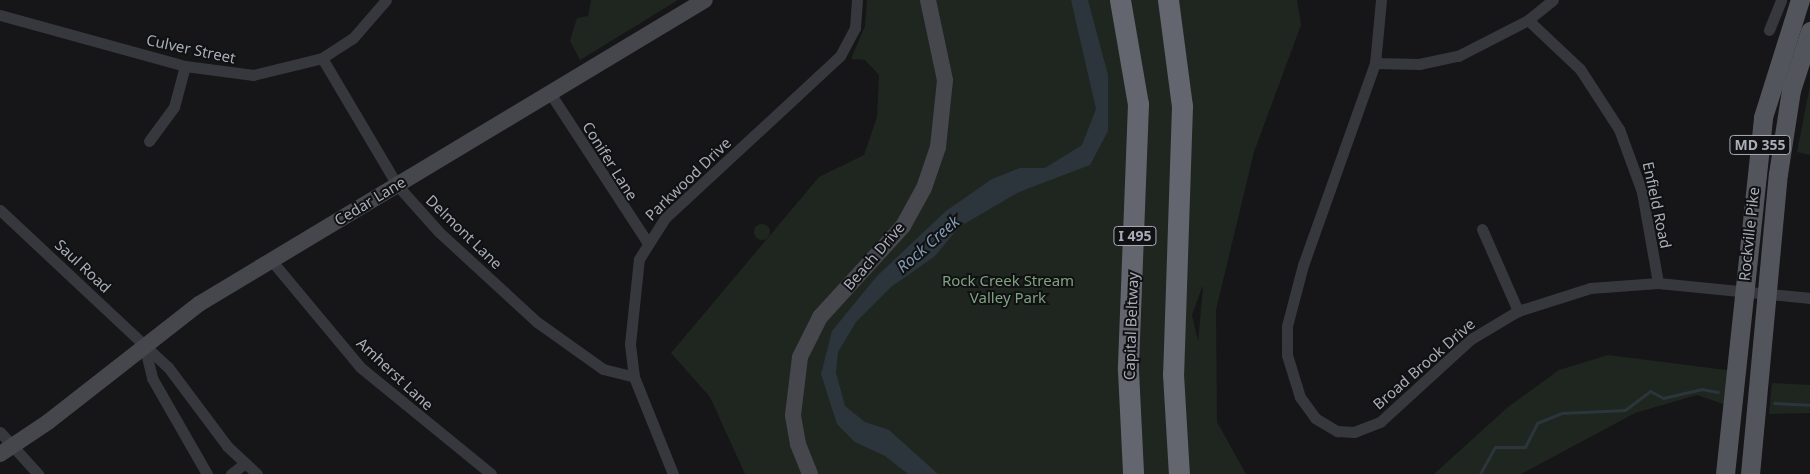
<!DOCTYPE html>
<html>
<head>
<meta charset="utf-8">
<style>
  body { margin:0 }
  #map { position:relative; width:1810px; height:474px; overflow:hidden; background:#161618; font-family:"Noto Sans",sans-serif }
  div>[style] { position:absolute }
  .green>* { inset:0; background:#1e261f }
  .round { border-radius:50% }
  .water>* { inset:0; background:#2c353c }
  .stream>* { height:3px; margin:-1.5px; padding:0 1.5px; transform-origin:1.5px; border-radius:1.5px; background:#2c353c }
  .street>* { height:11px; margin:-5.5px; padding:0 5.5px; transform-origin:5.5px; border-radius:5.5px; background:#37383d }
  .secondary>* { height:16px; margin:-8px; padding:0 8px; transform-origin:8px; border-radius:8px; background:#45474d }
  .primary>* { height:19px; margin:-9.5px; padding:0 9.5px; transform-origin:9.5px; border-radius:9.5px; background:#53555c }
  .highway>* { height:21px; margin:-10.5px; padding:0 10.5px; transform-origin:10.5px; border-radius:10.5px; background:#63666e }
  span { translate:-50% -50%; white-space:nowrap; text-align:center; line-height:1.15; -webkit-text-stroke:4px #111113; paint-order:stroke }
  .shield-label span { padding:1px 4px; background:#111113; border:1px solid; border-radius:4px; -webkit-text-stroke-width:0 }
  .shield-label { font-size:14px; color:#a8adb8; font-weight:700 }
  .street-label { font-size:15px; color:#a8adb8 }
  .park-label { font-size:15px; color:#7fa381 }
  .water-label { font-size:16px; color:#7f9bb3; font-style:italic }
</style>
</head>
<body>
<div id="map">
  <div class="green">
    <i style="clip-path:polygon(591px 0,678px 0,580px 60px,570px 41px,577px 18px,588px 16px)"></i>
    <i style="clip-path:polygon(evenodd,867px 0,1297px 0,1301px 25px,1254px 152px,1216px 310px,1217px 422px,1246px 474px,745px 474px,710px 397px,671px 353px,819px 177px,864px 155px,877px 117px,879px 75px,865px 60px,851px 59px,865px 26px,867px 0,1202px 287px,1203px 287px,1198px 341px,1192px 315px,1202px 287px)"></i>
    <i style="clip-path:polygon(1810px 85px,1810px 155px,1797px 152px)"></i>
    <i class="round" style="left:754px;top:224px;width:16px;height:16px"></i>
    <i style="clip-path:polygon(1608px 355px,1734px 371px,1732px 407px,1697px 395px,1635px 413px,1521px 474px,1434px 474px,1508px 407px,1559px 370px)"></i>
    <i style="clip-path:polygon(1772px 383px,1810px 385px,1810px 413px,1769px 414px)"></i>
  </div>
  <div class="water">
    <i style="clip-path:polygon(1071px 0,1088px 0,1108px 75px,1108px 131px,1090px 165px,1019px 192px,959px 227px,935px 256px,891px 287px,856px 322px,838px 352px,836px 373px,845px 406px,865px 422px,889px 430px,938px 474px,908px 474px,885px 456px,855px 442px,837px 424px,821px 374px,832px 331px,877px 276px,946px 211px,992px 179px,1020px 168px,1045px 168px,1082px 145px,1096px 109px)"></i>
  </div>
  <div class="stream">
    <i style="left:1774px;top:403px;width:36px;rotate:3deg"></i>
    <i style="left:1480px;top:474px;width:31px;rotate:-61deg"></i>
    <i style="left:1495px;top:447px;width:30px"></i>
    <i style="left:1525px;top:447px;width:27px;rotate:-63deg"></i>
    <i style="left:1537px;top:423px;width:27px;rotate:-22deg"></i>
    <i style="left:1562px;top:413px;width:63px;rotate:-2.7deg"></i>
    <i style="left:1625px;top:410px;width:31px;rotate:-37deg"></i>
    <i style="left:1650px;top:391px;width:15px;rotate:28deg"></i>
    <i style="left:1663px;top:398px;width:39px;rotate:-13deg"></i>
    <i style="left:1701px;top:389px;width:17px;rotate:10deg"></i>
  </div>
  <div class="street">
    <i style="left:1381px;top:0;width:63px;rotate:95.4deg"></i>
    <i style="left:1375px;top:63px;width:214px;rotate:109.6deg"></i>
    <i style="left:1303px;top:265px;width:63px;rotate:104.7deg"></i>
    <i style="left:1287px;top:326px;width:29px;rotate:90deg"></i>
    <i style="left:1287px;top:355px;width:44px;rotate:72.8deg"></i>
    <i style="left:1300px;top:397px;width:26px;rotate:54deg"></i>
    <i style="left:1315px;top:418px;width:26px;rotate:31deg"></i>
    <i style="left:1337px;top:431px;width:17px;rotate:3deg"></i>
    <i style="left:1354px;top:432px;width:28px;rotate:-21deg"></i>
    <i style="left:1380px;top:422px;width:123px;rotate:-42.4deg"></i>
    <i style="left:1471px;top:339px;width:55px;rotate:-30.8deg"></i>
    <i style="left:1518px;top:311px;width:76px;rotate:-17.7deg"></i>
    <i style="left:1590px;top:288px;width:68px;rotate:-4.2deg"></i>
    <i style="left:1658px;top:283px;width:153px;rotate:5.6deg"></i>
    <i style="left:0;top:15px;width:192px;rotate:15.4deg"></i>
    <i style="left:185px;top:66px;width:69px;rotate:7.5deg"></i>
    <i style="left:253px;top:75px;width:71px;rotate:-13.8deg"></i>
    <i style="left:322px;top:58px;width:37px;rotate:-33deg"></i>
    <i style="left:353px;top:38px;width:50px;rotate:-49deg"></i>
    <i style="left:1528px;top:20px;width:71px;rotate:43.3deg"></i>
    <i style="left:1580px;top:69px;width:72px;rotate:57deg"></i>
    <i style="left:1619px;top:129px;width:67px;rotate:69.9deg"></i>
    <i style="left:1642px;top:192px;width:92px;rotate:80deg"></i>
    <i style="left:1769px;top:30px;width:32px;rotate:-68deg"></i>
    <i style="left:322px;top:58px;width:147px;rotate:59.4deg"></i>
    <i style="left:397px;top:185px;width:63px;rotate:48.2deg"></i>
    <i style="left:439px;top:232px;width:133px;rotate:42.6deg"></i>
    <i style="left:537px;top:322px;width:81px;rotate:35.5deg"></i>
    <i style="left:603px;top:369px;width:32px;rotate:14deg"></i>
    <i style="left:1375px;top:63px;width:44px;rotate:1.3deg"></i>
    <i style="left:1419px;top:64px;width:40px;rotate:-12deg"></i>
    <i style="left:1458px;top:56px;width:79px;rotate:-27.2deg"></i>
    <i style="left:1528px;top:20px;width:32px;rotate:-39deg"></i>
    <i style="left:550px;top:93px;width:178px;rotate:56.9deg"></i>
    <i style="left:149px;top:141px;width:42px;rotate:-53.7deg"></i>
    <i style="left:174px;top:107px;width:42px;rotate:-75deg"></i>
    <i style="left:0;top:210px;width:230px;rotate:43.1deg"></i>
    <i style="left:168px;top:367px;width:99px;rotate:53.2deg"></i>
    <i style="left:227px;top:446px;width:41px;rotate:43deg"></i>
    <i style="left:1482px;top:229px;width:90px;rotate:66.3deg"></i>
    <i style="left:271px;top:260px;width:139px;rotate:50.2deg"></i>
    <i style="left:360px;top:367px;width:169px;rotate:39.2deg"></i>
    <i style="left:144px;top:345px;width:34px;rotate:76deg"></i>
    <i style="left:152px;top:378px;width:111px;rotate:60.2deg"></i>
    <i style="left:0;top:432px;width:57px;rotate:47.9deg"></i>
    <i style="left:231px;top:474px;width:16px;rotate:-38deg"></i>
    <i style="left:673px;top:474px;width:105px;rotate:-111.9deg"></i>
    <i style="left:634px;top:377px;width:33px;rotate:-97deg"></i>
    <i style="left:630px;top:344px;width:85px;rotate:-84deg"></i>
    <i style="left:639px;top:259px;width:49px;rotate:-57.6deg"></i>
    <i style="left:665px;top:218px;width:238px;rotate:-42.8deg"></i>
    <i style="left:840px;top:56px;width:32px;rotate:-62deg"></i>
    <i style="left:855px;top:28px;width:28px;rotate:-86deg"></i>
  </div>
  <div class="secondary">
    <i style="left:0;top:454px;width:58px;rotate:-33.7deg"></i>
    <i style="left:48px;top:422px;width:192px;rotate:-38deg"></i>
    <i style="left:199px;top:304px;width:590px;rotate:-31deg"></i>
    <i style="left:810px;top:474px;width:32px;rotate:-112deg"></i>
    <i style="left:798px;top:444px;width:29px;rotate:-100deg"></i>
    <i style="left:793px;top:415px;width:58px;rotate:-83.1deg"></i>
    <i style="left:800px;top:357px;width:45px;rotate:-63.4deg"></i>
    <i style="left:820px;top:317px;width:123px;rotate:-47.6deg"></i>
    <i style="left:903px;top:226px;width:43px;rotate:-61.1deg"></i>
    <i style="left:924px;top:188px;width:43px;rotate:-71.1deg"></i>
    <i style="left:938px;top:147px;width:67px;rotate:-84deg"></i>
    <i style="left:945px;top:80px;width:82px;rotate:-102deg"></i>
  </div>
  <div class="primary">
    <i style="left:1725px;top:474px;width:359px;rotate:-83.9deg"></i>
    <i style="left:1763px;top:117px;width:123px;rotate:-72.5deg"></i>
    <i style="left:1750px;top:474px;width:301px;rotate:-84.7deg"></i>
    <i style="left:1778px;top:174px;width:85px;rotate:-81.2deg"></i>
    <i style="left:1791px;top:90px;width:62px;rotate:-72.1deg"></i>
  </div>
  <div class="highway">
    <i style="left:1120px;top:0;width:106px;rotate:80.2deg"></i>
    <i style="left:1138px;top:104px;width:266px;rotate:92.2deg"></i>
    <i style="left:1128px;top:370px;width:104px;rotate:87.2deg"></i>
    <i style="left:1168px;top:0;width:107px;rotate:82.5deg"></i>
    <i style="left:1182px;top:106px;width:268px;rotate:91.9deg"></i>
    <i style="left:1173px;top:374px;width:100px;rotate:86.6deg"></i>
  </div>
  <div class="shield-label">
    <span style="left:1760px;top:145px">MD 355</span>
    <span style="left:1135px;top:236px">I 495</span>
  </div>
  <div class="street-label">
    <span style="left:191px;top:49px;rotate:12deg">Culver Street</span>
    <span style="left:610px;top:161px;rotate:58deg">Conifer Lane</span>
    <span style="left:688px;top:179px;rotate:-44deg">Parkwood Drive</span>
    <span style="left:370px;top:201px;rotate:-31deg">Cedar Lane</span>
    <span style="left:1657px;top:205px;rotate:78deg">Enfield Road</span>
    <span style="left:464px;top:232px;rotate:44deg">Delmont Lane</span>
    <span style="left:1749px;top:234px;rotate:-84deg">Rockville Pike</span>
    <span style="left:874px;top:256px;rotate:-49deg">Beach Drive</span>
    <span style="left:83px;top:266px;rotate:43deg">Saul Road</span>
    <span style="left:1131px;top:326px;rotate:-88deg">Capital Beltway</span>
    <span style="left:1424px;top:364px;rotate:-41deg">Broad Brook Drive</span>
    <span style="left:395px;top:374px;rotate:43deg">Amherst Lane</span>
  </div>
  <div class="park-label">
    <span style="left:1008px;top:289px">Rock Creek Stream<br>Valley Park</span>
  </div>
  <div class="water-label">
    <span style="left:928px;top:244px;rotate:-41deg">Rock Creek</span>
  </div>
</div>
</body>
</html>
